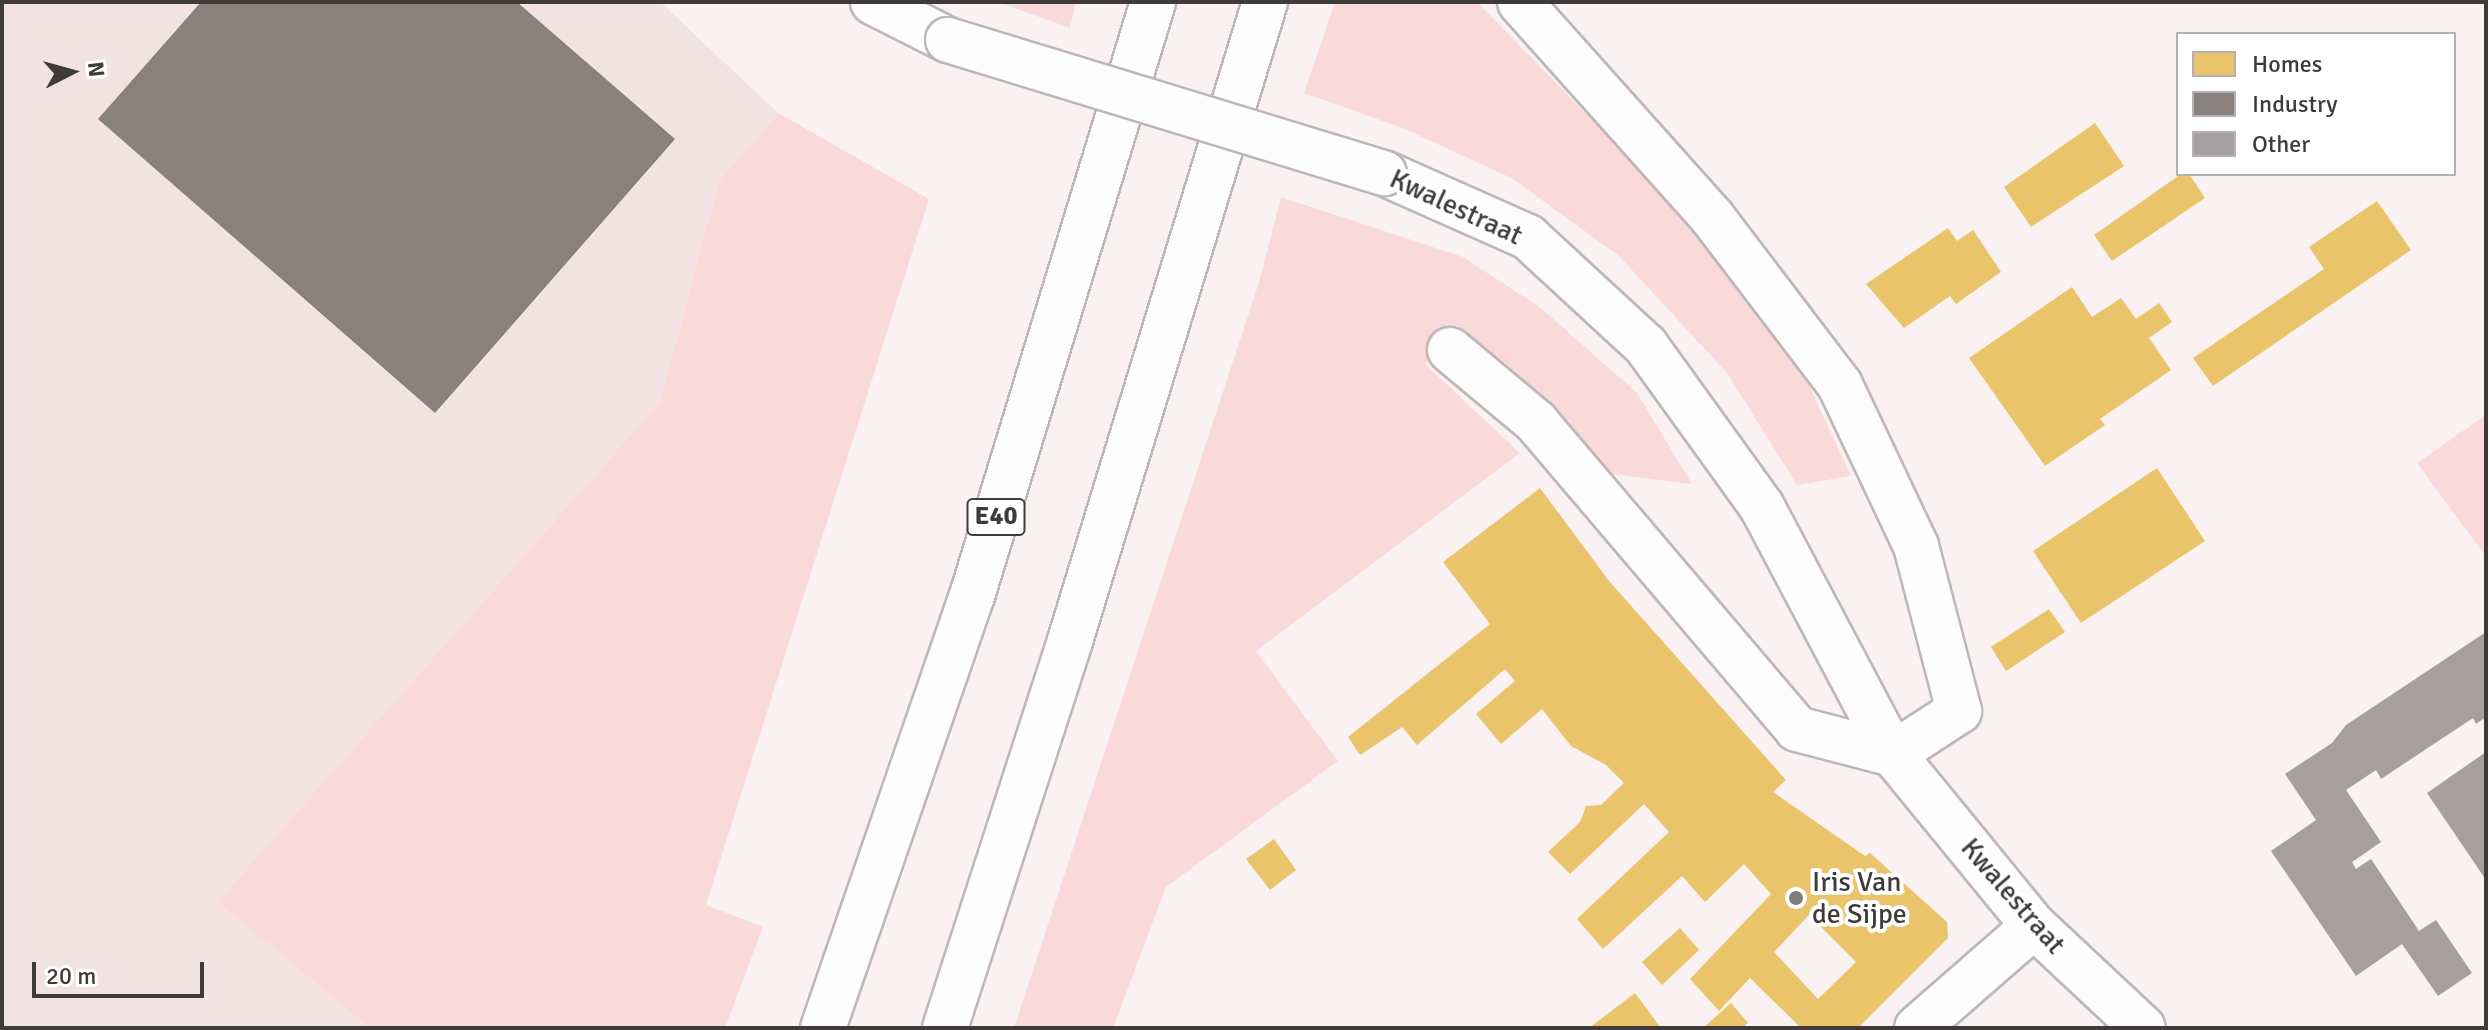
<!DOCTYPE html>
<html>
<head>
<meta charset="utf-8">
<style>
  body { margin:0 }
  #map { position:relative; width:2488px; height:1030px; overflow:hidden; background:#faf2f2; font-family:Signika,sans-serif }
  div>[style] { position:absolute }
  .built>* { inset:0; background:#f2e2e1 }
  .green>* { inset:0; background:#fad9d9 }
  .homes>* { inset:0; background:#e9c46a }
  .industry>* { inset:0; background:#8a817c }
  .building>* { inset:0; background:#a59f9f }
  .roads { filter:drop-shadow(2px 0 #beb7b7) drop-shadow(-2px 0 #beb7b7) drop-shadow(0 2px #beb7b7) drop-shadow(0 -2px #beb7b7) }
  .minor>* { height:44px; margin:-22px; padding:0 22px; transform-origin:22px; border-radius:22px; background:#fefdfd }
  .highway>* { height:44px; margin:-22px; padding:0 22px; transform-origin:22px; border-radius:22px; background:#fefdfd }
  .bridges { filter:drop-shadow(2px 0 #beb7b7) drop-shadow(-2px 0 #beb7b7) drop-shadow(0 2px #beb7b7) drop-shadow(0 -2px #beb7b7) }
  .minor-bridge>* { height:44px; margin:-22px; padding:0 22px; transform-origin:22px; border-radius:22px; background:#fefdfd }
  .dots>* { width:22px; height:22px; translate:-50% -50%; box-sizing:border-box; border:4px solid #fff; border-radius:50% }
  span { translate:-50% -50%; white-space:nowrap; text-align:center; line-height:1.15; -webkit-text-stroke:8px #fff; paint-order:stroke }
  .shield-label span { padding:2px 6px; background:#fff; border:2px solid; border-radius:6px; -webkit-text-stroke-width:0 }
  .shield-label { font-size:26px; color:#403b3b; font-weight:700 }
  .street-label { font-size:28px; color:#403b3b }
  .poi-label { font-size:28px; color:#403b3b }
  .left { translate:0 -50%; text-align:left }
  .frame { position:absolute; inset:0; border:4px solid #403b3b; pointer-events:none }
  .legend { position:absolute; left:2176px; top:32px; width:280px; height:144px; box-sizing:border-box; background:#fff; border:2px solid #b3b1b1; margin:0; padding:10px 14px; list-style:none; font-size:24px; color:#403b3b }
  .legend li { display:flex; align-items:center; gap:16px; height:40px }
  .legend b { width:40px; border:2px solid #b3b1b1 }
  .north { position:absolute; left:32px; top:32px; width:80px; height:80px; -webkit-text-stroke:6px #fff; paint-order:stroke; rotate:84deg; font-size:22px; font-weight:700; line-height:32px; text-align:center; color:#403b3b }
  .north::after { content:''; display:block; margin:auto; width:28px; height:36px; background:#403b3b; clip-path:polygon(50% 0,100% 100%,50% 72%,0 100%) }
  .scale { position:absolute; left:32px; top:962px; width:172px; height:36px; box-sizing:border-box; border:4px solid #403b3b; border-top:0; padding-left:10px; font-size:24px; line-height:28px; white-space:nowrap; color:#403b3b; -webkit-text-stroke:6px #fff; paint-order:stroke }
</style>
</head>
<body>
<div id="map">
  <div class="built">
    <i style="clip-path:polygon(2px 2px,660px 2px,778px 113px,719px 181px,660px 402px,219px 902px,370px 1028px,2px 1028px)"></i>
  </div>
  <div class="green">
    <i style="clip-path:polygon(998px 2px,1076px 2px,1070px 28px)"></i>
    <i style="clip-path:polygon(1335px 2px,1477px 2px,1724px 255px,1799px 364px,1851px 476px,1797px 485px,1727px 373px,1618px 255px,1511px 178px,1405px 129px,1304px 93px)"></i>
    <i style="clip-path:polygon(778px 113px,929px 199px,706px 905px,763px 927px,725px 1028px,370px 1028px,218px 902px,660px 402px,719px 181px)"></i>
    <i style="clip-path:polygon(1281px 197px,1463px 257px,1541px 308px,1637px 393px,1692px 484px,1610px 474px,1457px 325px,1425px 364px,1520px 453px,1256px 651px,1338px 761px,1166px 887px,1113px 1028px,1014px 1028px,1260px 279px)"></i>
    <i style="clip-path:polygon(2486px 415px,2486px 557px,2417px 463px)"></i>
  </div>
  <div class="homes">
    <i style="clip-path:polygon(2095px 123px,2124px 166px,2031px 227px,2004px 187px)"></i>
    <i style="clip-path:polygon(2181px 174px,2189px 174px,2205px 198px,2112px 261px,2094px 235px)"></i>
    <i style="clip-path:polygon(2377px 201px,2411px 250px,2213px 386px,2193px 358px,2324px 269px,2309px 247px)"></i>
    <i style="clip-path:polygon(1948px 228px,1957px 241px,1973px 230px,2001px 272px,1956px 304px,1950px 296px,1904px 328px,1866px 284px)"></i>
    <i style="clip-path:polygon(2072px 287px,2092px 317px,2121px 298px,2136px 319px,2159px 303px,2172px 322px,2149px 338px,2171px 370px,2100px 419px,2105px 425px,2045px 466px,1969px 358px)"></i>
    <i style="clip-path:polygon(2157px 468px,2205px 541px,2081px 623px,2033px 551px)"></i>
    <i style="clip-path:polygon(evenodd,1540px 488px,1609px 581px,1786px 780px,1773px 792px,1865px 856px,1870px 853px,1947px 922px,1948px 938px,1858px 1028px,1801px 1028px,1750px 978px,1719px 1011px,1690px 979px,1771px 894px,1744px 864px,1705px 902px,1682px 876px,1603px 949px,1577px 919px,1669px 832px,1644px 804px,1570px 874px,1548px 852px,1580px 822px,1586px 806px,1601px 805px,1624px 783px,1606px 765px,1571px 746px,1542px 709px,1501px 744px,1476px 714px,1515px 681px,1505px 669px,1417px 745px,1402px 727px,1360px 755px,1348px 737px,1490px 624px,1443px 562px,1540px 488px,1809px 915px,1856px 962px,1818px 999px,1774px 952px,1809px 915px)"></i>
    <i style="clip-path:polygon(2049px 609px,2065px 632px,2006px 671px,1991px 647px)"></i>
    <i style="clip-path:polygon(1274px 839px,1296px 870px,1270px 890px,1246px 859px)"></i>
    <i style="clip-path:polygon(1680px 928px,1699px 950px,1662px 985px,1642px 962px)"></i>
    <i style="clip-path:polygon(1635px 993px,1661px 1028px,1589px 1028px)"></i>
    <i style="clip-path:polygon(1731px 1003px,1748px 1023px,1742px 1028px,1703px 1028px)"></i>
  </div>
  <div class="industry">
    <i style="clip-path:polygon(201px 2px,517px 2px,675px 139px,435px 413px,98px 119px)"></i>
  </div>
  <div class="building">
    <i style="clip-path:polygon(2486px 632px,2486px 717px,2476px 724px,2473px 718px,2381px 779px,2376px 770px,2346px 790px,2381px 842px,2352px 862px,2356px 869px,2371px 859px,2419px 931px,2436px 920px,2472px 973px,2438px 996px,2402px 944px,2356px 976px,2271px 851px,2316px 820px,2285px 774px,2332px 743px,2346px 725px)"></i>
    <i style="clip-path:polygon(2486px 752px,2486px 880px,2427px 793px)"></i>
  </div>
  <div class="roads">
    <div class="minor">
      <i style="left:873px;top:2px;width:84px;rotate:26.9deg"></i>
      <i style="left:1384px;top:173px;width:158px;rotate:24deg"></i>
      <i style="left:1528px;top:237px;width:161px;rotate:42.7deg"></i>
      <i style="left:1646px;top:346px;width:198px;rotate:54.2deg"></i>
      <i style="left:1762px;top:507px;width:280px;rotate:62.1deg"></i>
      <i style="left:1893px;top:754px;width:222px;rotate:50.7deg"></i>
      <i style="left:2034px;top:926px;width:149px;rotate:43.1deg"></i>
      <i style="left:1450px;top:350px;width:112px;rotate:39.9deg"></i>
      <i style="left:1536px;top:422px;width:403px;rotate:49.6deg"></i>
      <i style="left:1797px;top:729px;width:99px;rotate:14.6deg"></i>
      <i style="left:1893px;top:754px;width:79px;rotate:-33.1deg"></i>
      <i style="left:1959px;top:711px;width:171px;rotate:-104.6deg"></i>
      <i style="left:1916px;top:546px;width:178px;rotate:-115.3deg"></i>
      <i style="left:1840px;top:385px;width:211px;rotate:-127.3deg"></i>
      <i style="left:1712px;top:217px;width:288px;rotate:-131.8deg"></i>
      <i style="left:1917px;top:1028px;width:155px;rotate:-41.1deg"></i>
    </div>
    <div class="highway">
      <i style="left:823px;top:1028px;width:457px;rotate:-71deg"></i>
      <i style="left:972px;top:596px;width:621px;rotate:-73.05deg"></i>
      <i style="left:945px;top:1028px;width:407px;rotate:-72.1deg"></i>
      <i style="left:1070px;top:641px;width:668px;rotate:-73.03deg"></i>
    </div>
  </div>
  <div class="bridges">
    <div class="minor-bridge">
      <i style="left:948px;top:40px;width:456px;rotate:17deg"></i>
    </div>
  </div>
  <div class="dots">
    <i style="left:1796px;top:898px;background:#817b7b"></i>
  </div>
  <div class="shield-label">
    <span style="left:996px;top:517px">E40</span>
  </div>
  <div class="street-label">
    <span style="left:1456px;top:207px;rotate:25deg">Kwalestraat</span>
    <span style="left:2013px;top:896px;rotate:49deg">Kwalestraat</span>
  </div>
  <div class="poi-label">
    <span class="left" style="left:1812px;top:898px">Iris Van<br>de Sijpe</span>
  </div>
  <div class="frame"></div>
  <ul class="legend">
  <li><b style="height:22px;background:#e9c46a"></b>Homes</li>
  <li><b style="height:22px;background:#8a817c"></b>Industry</li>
  <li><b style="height:22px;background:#a59f9f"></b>Other</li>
  </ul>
  <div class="north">N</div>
  <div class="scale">20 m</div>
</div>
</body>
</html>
